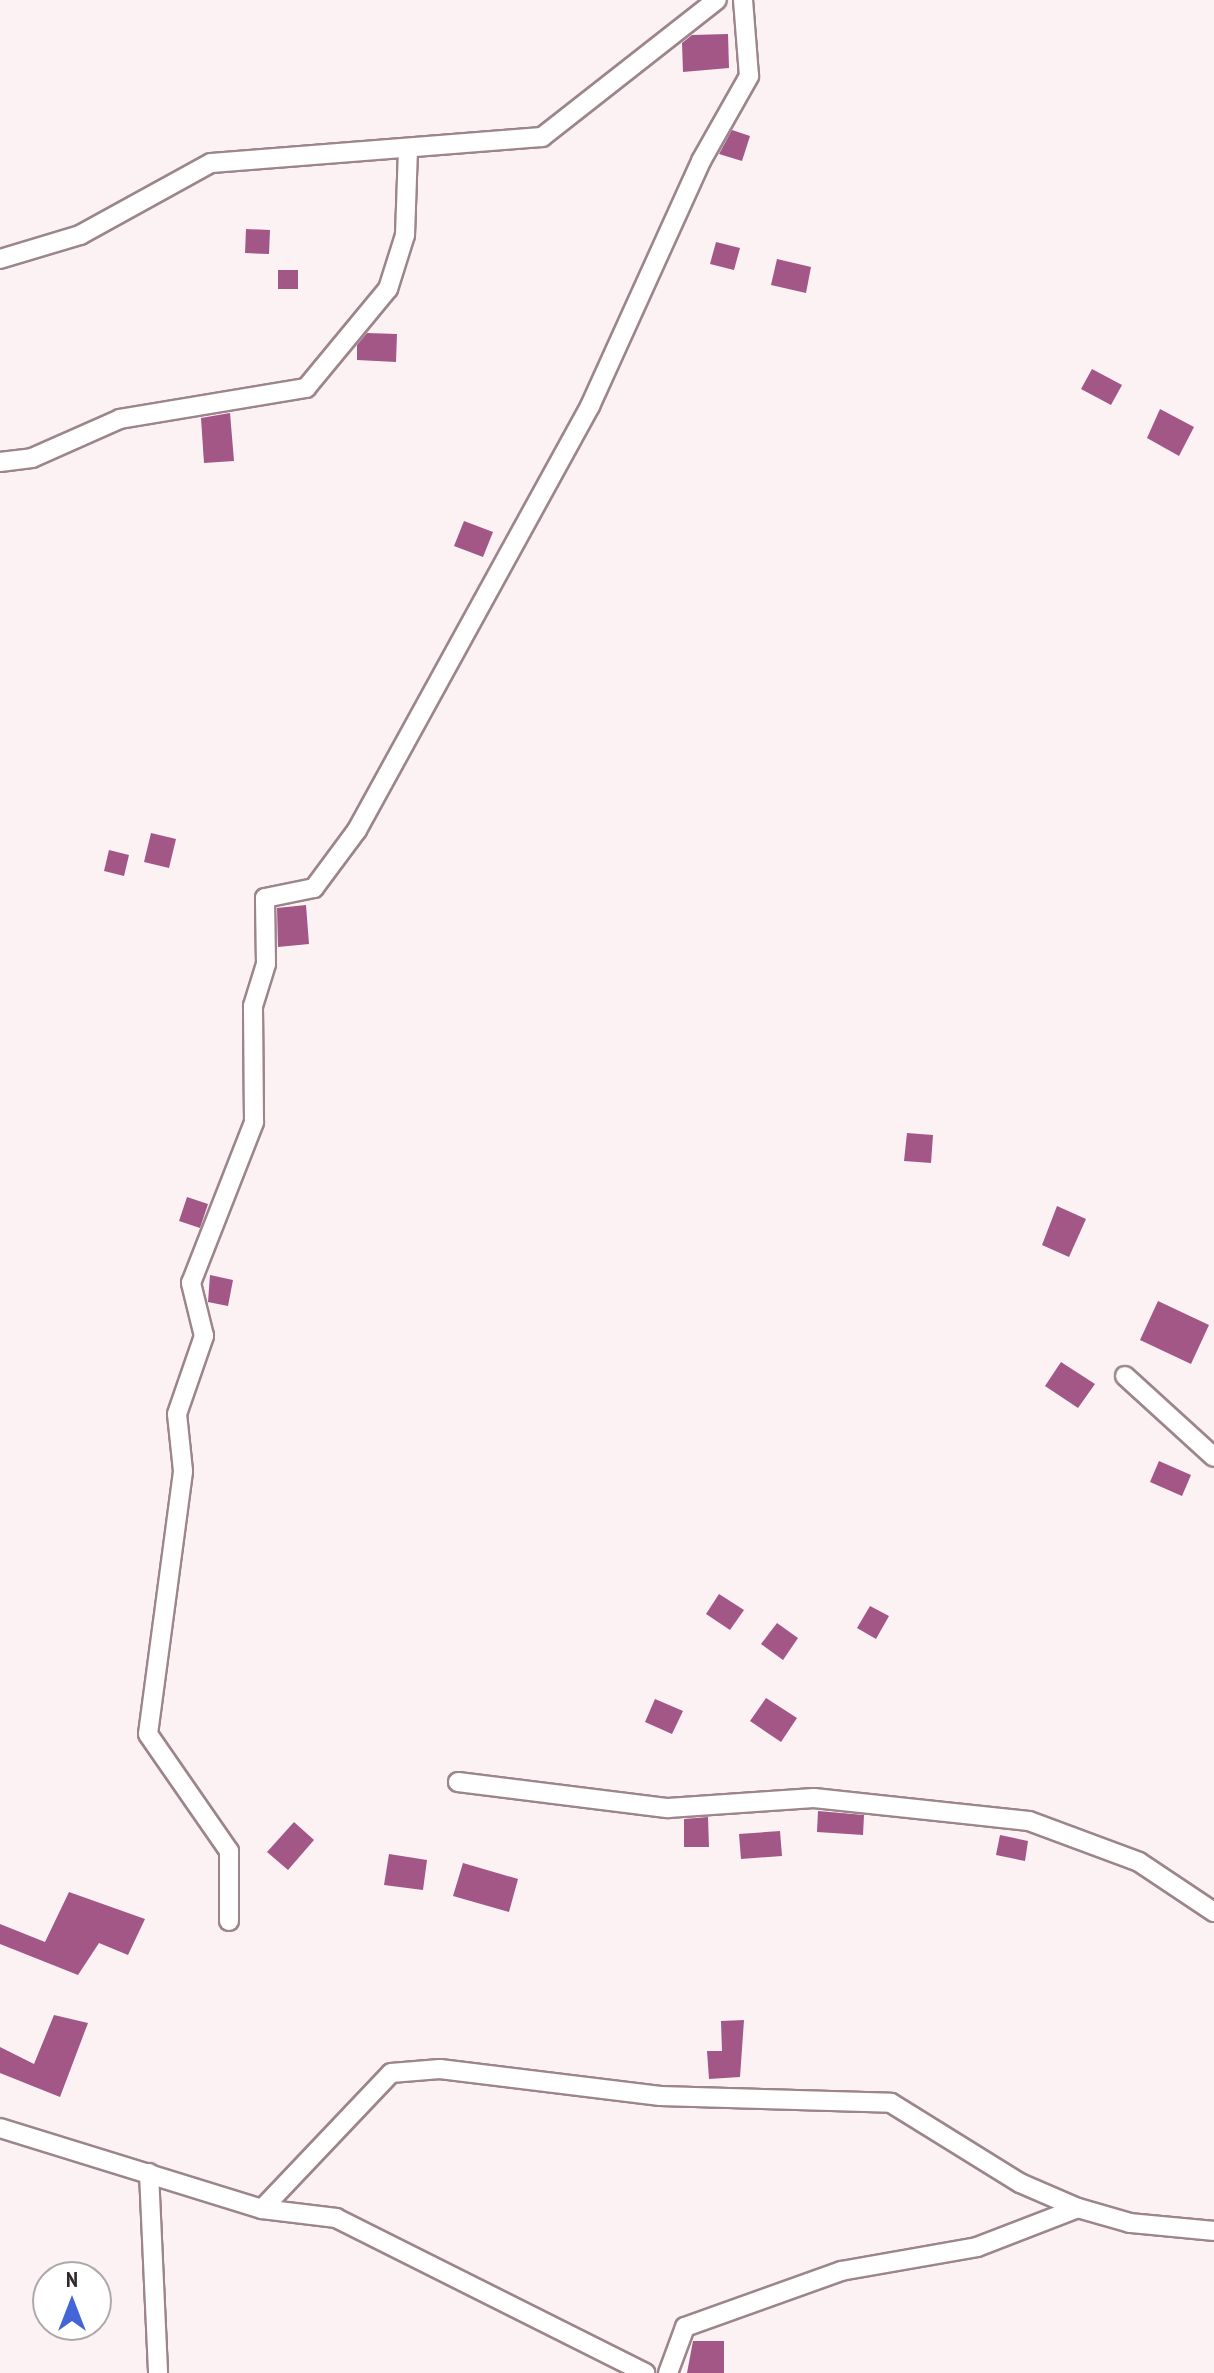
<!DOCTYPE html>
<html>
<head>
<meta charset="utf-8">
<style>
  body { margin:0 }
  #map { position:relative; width:1214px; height:2373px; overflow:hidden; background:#fcf2f4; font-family:"PT Sans Narrow",sans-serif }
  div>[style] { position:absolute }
  .building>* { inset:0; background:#a25787 }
  .roads { filter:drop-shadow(2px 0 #9c858b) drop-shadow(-2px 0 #9c858b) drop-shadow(0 2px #9c858b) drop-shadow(0 -2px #9c858b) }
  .minor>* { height:18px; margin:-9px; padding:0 9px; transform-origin:9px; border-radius:9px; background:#fff }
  span { translate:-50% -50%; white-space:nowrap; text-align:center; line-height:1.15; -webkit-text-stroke:8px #fff; paint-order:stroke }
  .north { position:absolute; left:32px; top:2261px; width:80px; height:80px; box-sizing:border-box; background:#fff; border:2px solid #ada9aa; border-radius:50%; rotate:0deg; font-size:22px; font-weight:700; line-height:32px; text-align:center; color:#31282a }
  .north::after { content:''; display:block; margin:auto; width:28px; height:36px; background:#4365d8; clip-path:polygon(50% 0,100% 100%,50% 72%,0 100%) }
</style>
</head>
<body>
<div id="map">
  <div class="building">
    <i style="clip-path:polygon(728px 34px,729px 68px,683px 72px,682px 43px,692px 35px)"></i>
    <i style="clip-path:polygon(732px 130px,750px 136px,742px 161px,719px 154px)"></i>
    <i style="clip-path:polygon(246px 229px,270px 230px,269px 254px,245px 253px)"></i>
    <i style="clip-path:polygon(716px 242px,740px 248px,734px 270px,710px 264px)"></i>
    <i style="clip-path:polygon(777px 259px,811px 267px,806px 293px,771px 285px)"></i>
    <i style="clip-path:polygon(278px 270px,298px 270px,298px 289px,278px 289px)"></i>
    <i style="clip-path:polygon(367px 333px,397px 334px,396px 362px,357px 360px,357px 345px)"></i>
    <i style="clip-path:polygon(1092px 369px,1122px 385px,1111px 405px,1081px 389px)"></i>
    <i style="clip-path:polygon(1160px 409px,1194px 427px,1179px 456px,1147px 438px)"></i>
    <i style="clip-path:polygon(230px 413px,234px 461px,204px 463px,201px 418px)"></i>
    <i style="clip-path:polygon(464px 521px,493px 532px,483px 557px,454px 546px)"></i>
    <i style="clip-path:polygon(151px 833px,176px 839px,169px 868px,144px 862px)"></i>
    <i style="clip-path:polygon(109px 850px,129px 855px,124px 876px,104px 871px)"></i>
    <i style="clip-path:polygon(306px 905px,309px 944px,278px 947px,277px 908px)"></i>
    <i style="clip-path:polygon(907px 1133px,933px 1135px,931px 1163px,904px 1161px)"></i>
    <i style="clip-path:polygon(187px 1197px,208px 1204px,200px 1228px,179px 1221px)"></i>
    <i style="clip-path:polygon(1057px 1206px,1086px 1219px,1069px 1257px,1042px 1245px)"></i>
    <i style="clip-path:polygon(210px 1275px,233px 1280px,228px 1306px,208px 1302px)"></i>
    <i style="clip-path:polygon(1158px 1301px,1209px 1325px,1191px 1364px,1140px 1340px)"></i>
    <i style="clip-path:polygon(1061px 1362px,1095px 1384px,1078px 1408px,1045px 1386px)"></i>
    <i style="clip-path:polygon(1159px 1461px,1191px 1475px,1182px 1496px,1150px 1482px)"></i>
    <i style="clip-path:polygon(719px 1594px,744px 1610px,730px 1630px,706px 1614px)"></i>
    <i style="clip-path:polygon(870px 1606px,889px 1616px,876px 1639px,857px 1628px)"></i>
    <i style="clip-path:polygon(777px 1623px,798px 1638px,783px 1660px,761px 1644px)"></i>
    <i style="clip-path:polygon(766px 1698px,797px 1718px,781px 1742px,750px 1721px)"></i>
    <i style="clip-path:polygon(655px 1699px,683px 1711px,672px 1734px,645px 1722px)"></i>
    <i style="clip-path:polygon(818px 1811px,864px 1815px,863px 1835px,817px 1832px)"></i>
    <i style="clip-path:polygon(708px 1817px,709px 1847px,684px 1847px,684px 1819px)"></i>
    <i style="clip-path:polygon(294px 1822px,314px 1840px,288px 1870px,267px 1852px)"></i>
    <i style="clip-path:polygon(780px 1831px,782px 1856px,741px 1859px,739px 1834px)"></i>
    <i style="clip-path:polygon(1000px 1835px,1028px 1841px,1025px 1861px,996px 1855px)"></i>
    <i style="clip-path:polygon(389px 1854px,427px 1860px,423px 1890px,384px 1885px)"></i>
    <i style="clip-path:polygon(463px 1863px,518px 1879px,509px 1912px,453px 1896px)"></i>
    <i style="clip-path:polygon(69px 1892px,145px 1919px,128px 1955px,99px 1943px,78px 1975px,0 1944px,0 1924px,45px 1942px)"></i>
    <i style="clip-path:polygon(54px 2015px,88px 2023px,60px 2097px,0 2073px,0 2047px,34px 2064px)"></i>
    <i style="clip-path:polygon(744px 2020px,740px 2077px,709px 2079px,707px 2051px,722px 2051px,721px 2021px)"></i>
    <i style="clip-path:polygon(693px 2341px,724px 2341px,724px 2373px,687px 2373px)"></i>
  </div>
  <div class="roads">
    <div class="minor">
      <i style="left:0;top:259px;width:84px;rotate:-16.7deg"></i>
      <i style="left:80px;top:235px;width:149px;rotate:-28.8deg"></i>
      <i style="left:211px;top:163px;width:332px;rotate:-4.5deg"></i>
      <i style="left:542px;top:137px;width:222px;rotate:-38.1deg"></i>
      <i style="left:0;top:462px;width:32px;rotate:-7deg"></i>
      <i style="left:32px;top:458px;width:96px;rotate:-23.9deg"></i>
      <i style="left:120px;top:419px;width:189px;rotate:-9.5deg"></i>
      <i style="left:306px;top:388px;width:129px;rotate:-50.4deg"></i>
      <i style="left:388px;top:289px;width:57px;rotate:-72.5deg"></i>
      <i style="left:405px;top:235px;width:87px;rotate:-88deg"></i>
      <i style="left:1125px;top:1376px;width:120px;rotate:42.3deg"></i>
      <i style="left:458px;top:1782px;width:212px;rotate:7.1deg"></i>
      <i style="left:668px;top:1808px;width:146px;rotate:-3.9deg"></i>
      <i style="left:814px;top:1798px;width:216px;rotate:6.1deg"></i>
      <i style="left:1029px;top:1821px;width:117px;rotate:20.4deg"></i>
      <i style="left:1139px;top:1862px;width:90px;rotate:33.7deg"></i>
      <i style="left:229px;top:1921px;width:70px;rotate:-90deg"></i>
      <i style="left:229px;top:1851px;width:142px;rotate:-124.7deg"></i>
      <i style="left:148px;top:1734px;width:265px;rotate:-82.4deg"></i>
      <i style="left:183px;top:1471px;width:57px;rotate:-96deg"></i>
      <i style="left:177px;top:1414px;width:83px;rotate:-70.9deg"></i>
      <i style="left:204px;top:1336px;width:55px;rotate:-103.8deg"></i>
      <i style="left:191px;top:1283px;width:173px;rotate:-68.6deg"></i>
      <i style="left:254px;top:1122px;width:116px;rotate:-90.5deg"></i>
      <i style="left:253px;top:1006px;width:44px;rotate:-72.8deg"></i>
      <i style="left:266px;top:964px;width:66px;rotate:-90.9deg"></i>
      <i style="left:265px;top:898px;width:50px;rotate:-11.5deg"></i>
      <i style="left:314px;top:888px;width:72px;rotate:-53.4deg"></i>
      <i style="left:357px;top:830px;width:484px;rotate:-61.2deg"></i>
      <i style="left:590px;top:406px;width:269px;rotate:-65.6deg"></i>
      <i style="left:701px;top:161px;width:98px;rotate:-60.5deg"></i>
      <i style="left:749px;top:76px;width:76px;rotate:-94.5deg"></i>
      <i style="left:0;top:2128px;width:274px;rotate:17.2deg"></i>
      <i style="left:262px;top:2209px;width:187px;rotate:-46.5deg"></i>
      <i style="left:391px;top:2073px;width:49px;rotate:-4.7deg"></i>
      <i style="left:440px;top:2069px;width:222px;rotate:7deg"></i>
      <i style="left:660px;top:2096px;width:231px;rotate:1.7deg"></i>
      <i style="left:891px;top:2103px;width:152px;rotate:31.8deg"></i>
      <i style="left:1020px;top:2183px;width:63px;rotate:23.3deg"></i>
      <i style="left:1078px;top:2208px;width:54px;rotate:16.1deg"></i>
      <i style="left:1130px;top:2223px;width:84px;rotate:5.4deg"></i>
      <i style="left:149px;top:2173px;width:200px;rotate:87.4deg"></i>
      <i style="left:262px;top:2209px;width:75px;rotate:6.9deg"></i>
      <i style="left:336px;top:2218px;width:346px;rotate:26.6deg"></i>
      <i style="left:668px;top:2373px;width:49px;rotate:-69.7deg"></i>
      <i style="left:685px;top:2327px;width:166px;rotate:-19.7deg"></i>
      <i style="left:841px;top:2271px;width:138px;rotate:-10deg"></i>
      <i style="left:977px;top:2247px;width:108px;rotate:-21.1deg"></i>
    </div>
  </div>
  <div class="north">N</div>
</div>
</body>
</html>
